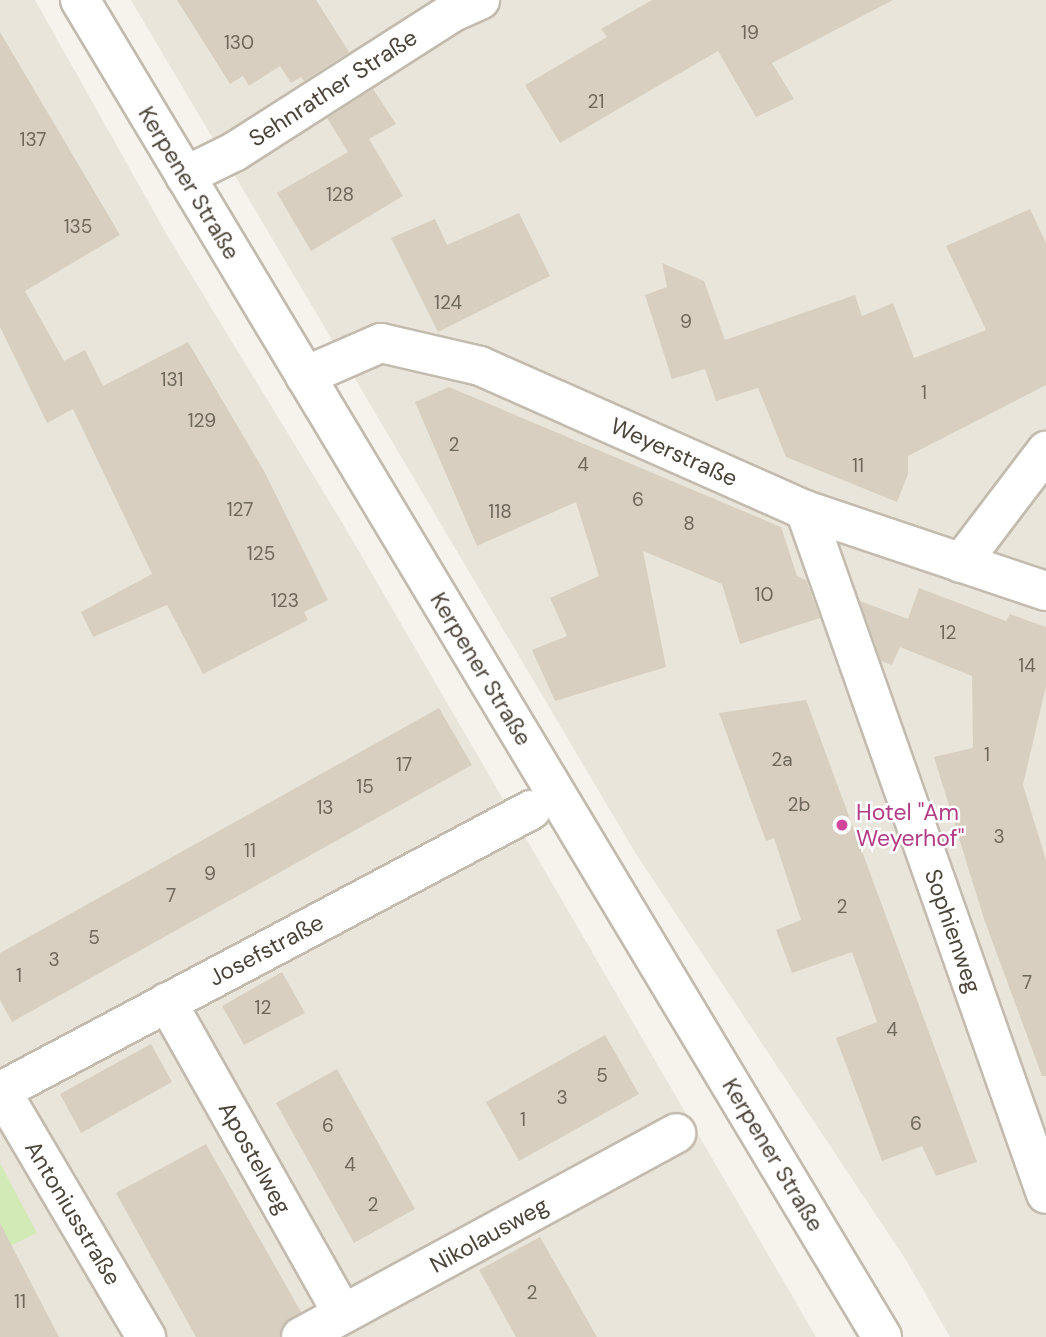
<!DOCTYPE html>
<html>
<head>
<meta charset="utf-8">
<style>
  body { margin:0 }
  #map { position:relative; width:1046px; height:1337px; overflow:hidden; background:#f6f3ec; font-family:"DM Sans",sans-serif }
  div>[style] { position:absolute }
  .residential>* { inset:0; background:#eae5da }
  .green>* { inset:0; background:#d2eab5 }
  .building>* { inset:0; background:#d8cfc1 }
  .roads { filter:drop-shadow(2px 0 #c2bbae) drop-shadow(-2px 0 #c2bbae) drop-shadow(0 2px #c2bbae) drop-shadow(0 -2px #c2bbae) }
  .minor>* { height:38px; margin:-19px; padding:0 19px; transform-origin:19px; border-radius:19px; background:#fff }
  .dots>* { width:19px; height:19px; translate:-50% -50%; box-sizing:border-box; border:4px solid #fff; border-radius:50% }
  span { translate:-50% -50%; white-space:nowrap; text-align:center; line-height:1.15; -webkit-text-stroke:5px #fff; paint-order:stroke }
  .number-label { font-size:19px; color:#6e675b }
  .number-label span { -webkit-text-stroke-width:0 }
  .street-label { font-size:23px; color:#4b4439 }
  .hotel-label { font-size:23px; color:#b23c85 }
  .left { translate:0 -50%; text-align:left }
</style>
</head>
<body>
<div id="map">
  <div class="residential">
    <i style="clip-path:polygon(0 0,35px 0,167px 235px,343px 524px,816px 1337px,0 1337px)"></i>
    <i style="clip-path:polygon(131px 0,1046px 0,1046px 1337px,950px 1337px,906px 1260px,636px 854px)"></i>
  </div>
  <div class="green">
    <i style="clip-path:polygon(0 1163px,37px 1233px,0 1251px)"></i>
  </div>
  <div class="building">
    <i style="clip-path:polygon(177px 0,316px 0,349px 52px,304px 81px,301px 77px,291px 83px,280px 66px,249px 86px,243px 76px,230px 84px)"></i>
    <i style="clip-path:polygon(652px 0,893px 0,772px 63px,794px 99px,756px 117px,718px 51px,560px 143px,525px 85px,607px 37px,601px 29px)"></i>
    <i style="clip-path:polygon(0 32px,120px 235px,25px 291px,64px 361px,85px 350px,103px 386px,188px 342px,264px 471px,328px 600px,304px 612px,308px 620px,203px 674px,167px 605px,93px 637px,81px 612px,152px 574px,73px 409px,47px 423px,0 327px)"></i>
    <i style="clip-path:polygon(373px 89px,396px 124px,369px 139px,403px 196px,311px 251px,277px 193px,348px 152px,327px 118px)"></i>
    <i style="clip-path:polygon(1030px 209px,1046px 243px,1046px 385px,908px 456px,908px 474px,897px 502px,786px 457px,758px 388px,716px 401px,705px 369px,672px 379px,645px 295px,667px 287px,662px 263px,704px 281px,725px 340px,855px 295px,862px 316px,893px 303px,914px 358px,986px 330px,946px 246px)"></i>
    <i style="clip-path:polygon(519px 213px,550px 276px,438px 332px,391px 238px,435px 219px,447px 245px)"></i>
    <i style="clip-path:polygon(449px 387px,781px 527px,797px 576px,806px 580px,820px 618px,740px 644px,722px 584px,643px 551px,666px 667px,555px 701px,532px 650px,567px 636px,550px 598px,599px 576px,576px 502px,477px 546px,415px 402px)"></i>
    <i style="clip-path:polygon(919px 588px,1006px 621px,1010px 614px,1046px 627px,1046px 686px,1023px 785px,1046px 860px,1046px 1076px,1042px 1076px,984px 919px,934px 757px,973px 748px,972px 676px,900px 647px,892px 665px,881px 661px,860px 601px,908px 619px)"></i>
    <i style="clip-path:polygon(806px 700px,977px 1162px,936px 1176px,922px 1146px,882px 1161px,859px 1099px,836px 1038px,877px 1022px,852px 952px,792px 973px,776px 930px,801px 920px,774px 838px,766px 841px,719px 713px)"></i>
    <i style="clip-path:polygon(439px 708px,472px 765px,12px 1022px,0 1000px,0 953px)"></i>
    <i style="clip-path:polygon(282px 972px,305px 1013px,244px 1045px,222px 1006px)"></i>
    <i style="clip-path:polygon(605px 1035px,639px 1094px,519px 1161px,486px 1102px)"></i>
    <i style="clip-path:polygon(151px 1044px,172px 1082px,81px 1133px,60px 1094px)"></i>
    <i style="clip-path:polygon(337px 1069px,415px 1209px,354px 1243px,276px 1103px)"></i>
    <i style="clip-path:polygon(206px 1144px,301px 1312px,283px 1325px,279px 1337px,196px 1337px,116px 1193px)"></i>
    <i style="clip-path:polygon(0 1223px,59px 1337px,0 1337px)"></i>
    <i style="clip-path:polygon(540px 1237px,597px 1337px,516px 1337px,479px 1270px)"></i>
  </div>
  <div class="roads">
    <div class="minor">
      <i style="left:80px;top:0;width:1559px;rotate:59.04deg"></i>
      <i style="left:185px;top:176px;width:55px;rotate:-26.1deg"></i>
      <i style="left:234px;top:152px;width:258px;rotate:-32.6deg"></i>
      <i style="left:451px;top:13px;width:32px;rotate:-24deg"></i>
      <i style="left:305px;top:376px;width:83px;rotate:-23.5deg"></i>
      <i style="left:381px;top:343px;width:102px;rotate:13.1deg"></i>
      <i style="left:480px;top:366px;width:355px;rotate:23.9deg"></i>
      <i style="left:805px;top:510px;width:254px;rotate:18.6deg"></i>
      <i style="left:805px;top:510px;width:725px;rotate:70.59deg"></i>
      <i style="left:961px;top:563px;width:141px;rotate:-52.8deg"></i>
      <i style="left:167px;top:1002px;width:358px;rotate:60.6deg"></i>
      <i style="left:0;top:1089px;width:288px;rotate:59.5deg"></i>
      <i style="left:1px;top:1091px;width:600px;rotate:-27.93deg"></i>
      <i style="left:301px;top:1337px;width:427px;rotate:-28.5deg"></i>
    </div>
  </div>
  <div class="dots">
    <i style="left:842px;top:825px;background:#d1479c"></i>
  </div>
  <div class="number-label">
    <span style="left:750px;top:33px">19</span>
    <span style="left:239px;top:43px">130</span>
    <span style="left:596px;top:102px">21</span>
    <span style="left:33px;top:140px">137</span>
    <span style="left:340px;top:195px">128</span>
    <span style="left:78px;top:227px">135</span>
    <span style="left:448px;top:303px">124</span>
    <span style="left:686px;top:322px">9</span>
    <span style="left:172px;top:380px">131</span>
    <span style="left:924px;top:393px">1</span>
    <span style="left:202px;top:421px">129</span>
    <span style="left:454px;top:445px">2</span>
    <span style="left:583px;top:465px">4</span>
    <span style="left:858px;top:466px">11</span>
    <span style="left:638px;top:500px">6</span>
    <span style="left:240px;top:510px">127</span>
    <span style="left:500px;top:512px">118</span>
    <span style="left:689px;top:524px">8</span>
    <span style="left:261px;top:554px">125</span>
    <span style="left:764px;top:595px">10</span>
    <span style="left:285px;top:601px">123</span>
    <span style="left:948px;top:633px">12</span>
    <span style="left:1027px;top:666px">14</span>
    <span style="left:987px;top:755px">1</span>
    <span style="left:782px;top:760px">2a</span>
    <span style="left:404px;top:765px">17</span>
    <span style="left:365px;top:787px">15</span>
    <span style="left:799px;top:805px">2b</span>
    <span style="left:325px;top:808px">13</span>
    <span style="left:999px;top:837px">3</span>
    <span style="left:250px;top:851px">11</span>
    <span style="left:210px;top:874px">9</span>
    <span style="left:171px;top:896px">7</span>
    <span style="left:842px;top:907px">2</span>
    <span style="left:94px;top:938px">5</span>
    <span style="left:54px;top:960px">3</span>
    <span style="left:19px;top:976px">1</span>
    <span style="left:1027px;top:983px">7</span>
    <span style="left:263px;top:1008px">12</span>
    <span style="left:892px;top:1030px">4</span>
    <span style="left:602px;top:1076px">5</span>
    <span style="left:562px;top:1098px">3</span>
    <span style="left:523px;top:1120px">1</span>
    <span style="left:916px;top:1124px">6</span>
    <span style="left:328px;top:1126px">6</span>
    <span style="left:350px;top:1165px">4</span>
    <span style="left:373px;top:1205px">2</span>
    <span style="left:532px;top:1293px">2</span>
    <span style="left:20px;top:1302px">11</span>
  </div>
  <div class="street-label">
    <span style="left:333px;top:88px;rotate:-33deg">Sehnrather Straße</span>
    <span style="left:189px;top:183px;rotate:59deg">Kerpener Straße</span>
    <span style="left:674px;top:452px;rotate:24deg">Weyerstraße</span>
    <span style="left:481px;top:669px;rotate:59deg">Kerpener Straße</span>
    <span style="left:953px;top:931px;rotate:71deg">Sophienweg</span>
    <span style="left:266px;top:950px;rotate:-28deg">Josefstraße</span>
    <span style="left:773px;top:1155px;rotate:59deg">Kerpener Straße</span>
    <span style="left:255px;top:1158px;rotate:61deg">Apostelweg</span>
    <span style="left:73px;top:1213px;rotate:59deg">Antoniusstraße</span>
    <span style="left:489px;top:1235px;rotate:-29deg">Nikolausweg</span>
  </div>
  <div class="hotel-label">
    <span class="left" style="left:856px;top:825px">Hotel "Am<br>Weyerhof"</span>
  </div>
</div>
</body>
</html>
